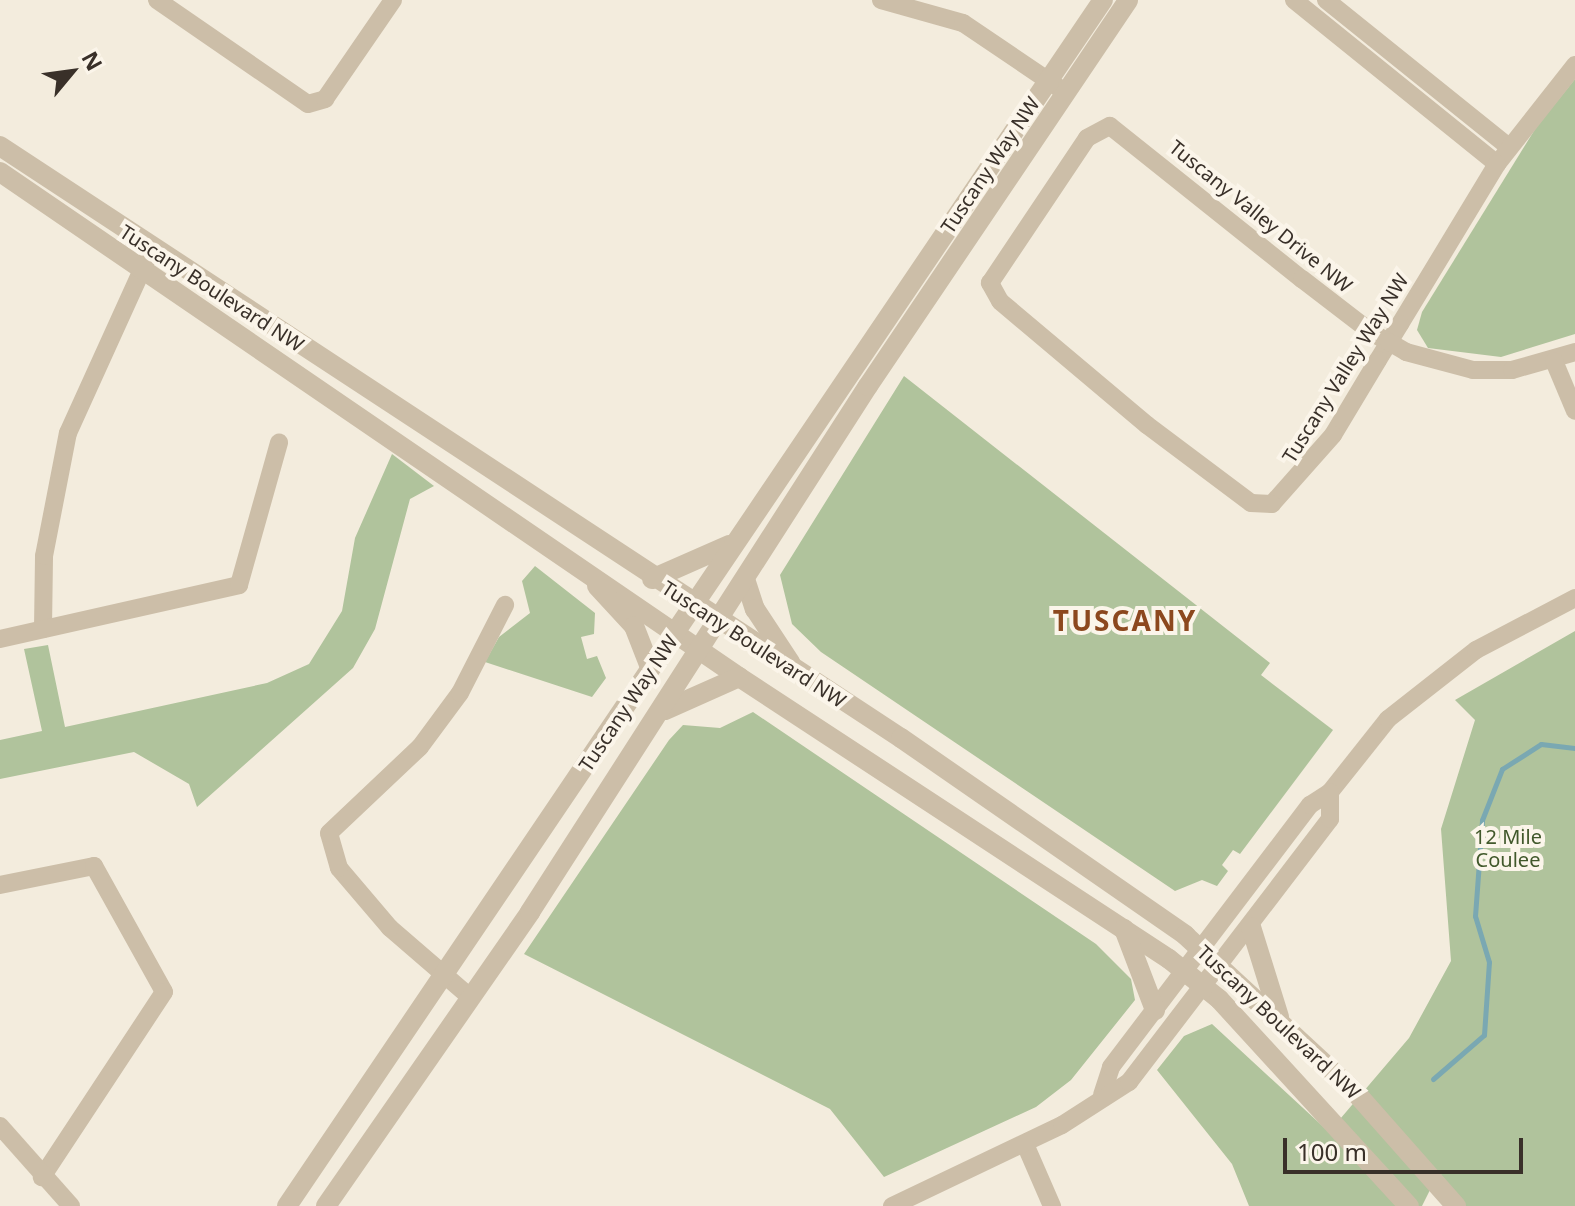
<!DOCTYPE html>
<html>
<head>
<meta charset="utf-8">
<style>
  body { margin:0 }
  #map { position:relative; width:1575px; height:1206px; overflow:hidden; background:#f3ecdd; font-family:"Noto Sans",sans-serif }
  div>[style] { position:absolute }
  .green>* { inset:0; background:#b0c39c }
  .stream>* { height:5px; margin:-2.5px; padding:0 2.5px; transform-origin:2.5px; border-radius:2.5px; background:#7aa8b2 }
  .minor>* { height:18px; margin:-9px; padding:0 9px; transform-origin:9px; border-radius:9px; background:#ccbea8 }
  .tertiary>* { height:20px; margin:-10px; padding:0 10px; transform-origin:10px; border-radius:10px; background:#ccbea8 }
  span { translate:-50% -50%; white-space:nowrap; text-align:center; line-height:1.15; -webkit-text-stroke:8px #fbf5ea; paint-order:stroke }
  .street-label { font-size:20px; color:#393029 }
  .park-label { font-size:20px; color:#41582b }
  .district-label { font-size:28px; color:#8c481e; font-weight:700; letter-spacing:2px }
  .north { position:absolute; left:32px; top:32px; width:80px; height:80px; -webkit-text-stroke:6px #fbf5ea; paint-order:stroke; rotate:61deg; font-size:22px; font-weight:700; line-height:32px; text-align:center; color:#393029 }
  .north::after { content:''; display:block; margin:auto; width:28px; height:36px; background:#393029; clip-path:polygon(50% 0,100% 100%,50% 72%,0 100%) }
  .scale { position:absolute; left:1283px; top:1138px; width:240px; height:36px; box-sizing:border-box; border:4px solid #393029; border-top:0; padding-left:10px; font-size:24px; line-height:28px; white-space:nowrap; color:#393029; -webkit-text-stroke:6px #fbf5ea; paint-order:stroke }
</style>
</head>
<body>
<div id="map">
  <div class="green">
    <i style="clip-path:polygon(1575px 79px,1575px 334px,1501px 357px,1428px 348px,1417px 330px,1422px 312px,1537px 126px)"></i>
    <i style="clip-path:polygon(904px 376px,1270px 663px,1261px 675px,1333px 730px,1240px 854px,1233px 850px,1222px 865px,1228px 871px,1217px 886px,1202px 880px,1175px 891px,821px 652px,792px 624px,780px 575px)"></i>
    <i style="clip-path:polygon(392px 454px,434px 486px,410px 499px,375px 629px,353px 668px,197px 807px,189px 784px,134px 752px,0 779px,0 740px,42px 731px,24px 649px,48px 645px,65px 727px,267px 683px,309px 664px,342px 611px,355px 538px)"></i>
    <i style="clip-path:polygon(535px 566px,595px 613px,594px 634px,581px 637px,587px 659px,597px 656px,606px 678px,592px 697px,485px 662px,499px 637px,530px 613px,522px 581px)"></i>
    <i style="clip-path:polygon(1575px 631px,1575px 1206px,1466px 1206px,1439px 1172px,1422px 1206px,1249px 1206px,1232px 1164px,1157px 1070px,1184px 1036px,1212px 1024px,1329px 1132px,1409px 1038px,1451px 961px,1441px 829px,1475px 720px,1455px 700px)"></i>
    <i style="clip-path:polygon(753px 712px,1096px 944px,1131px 979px,1135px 1000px,1071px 1080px,1036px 1107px,884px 1177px,830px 1109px,524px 954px,669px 740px,683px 725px,720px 728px)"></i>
  </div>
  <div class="stream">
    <i style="left:1433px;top:1079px;width:67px;rotate:-40.8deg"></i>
    <i style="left:1484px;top:1035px;width:73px;rotate:-86.1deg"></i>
    <i style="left:1489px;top:962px;width:48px;rotate:-106.9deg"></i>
    <i style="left:1475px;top:916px;width:96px;rotate:-85.8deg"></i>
    <i style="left:1482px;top:820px;width:55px;rotate:-68.6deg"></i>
    <i style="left:1502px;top:769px;width:46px;rotate:-32.7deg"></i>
    <i style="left:1541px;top:744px;width:34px;rotate:7deg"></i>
  </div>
  <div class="minor">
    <i style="left:157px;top:0;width:183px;rotate:34.6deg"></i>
    <i style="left:308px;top:104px;width:18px;rotate:-16deg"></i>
    <i style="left:325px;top:99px;width:120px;rotate:-55.5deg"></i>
    <i style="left:881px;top:0;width:85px;rotate:15.7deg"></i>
    <i style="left:963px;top:23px;width:116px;rotate:34.1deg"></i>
    <i style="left:1294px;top:0;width:261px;rotate:38.9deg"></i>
    <i style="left:1326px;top:0;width:235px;rotate:38.8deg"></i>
    <i style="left:1575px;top:65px;width:126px;rotate:128.2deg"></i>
    <i style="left:1497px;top:164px;width:187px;rotate:121.2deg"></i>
    <i style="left:1400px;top:324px;width:42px;rotate:121.4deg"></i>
    <i style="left:1378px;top:360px;width:87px;rotate:121deg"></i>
    <i style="left:1333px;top:435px;width:92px;rotate:131.5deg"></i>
    <i style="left:1272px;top:504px;width:21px;rotate:-177deg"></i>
    <i style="left:1251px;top:503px;width:130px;rotate:-143.1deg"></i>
    <i style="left:1147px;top:425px;width:192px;rotate:-139.9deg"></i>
    <i style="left:1000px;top:301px;width:21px;rotate:-119deg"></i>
    <i style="left:990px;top:283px;width:174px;rotate:-56.2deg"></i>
    <i style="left:1087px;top:138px;width:26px;rotate:-28deg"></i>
    <i style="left:1110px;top:126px;width:246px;rotate:38.6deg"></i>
    <i style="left:1302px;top:279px;width:88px;rotate:37.6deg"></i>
    <i style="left:1372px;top:333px;width:19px;rotate:28deg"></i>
    <i style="left:1389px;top:342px;width:20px;rotate:30deg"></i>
    <i style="left:1406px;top:352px;width:69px;rotate:15deg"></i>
    <i style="left:1473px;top:370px;width:39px"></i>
    <i style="left:1512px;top:370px;width:66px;rotate:-15.9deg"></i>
    <i style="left:1554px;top:361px;width:54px;rotate:67.2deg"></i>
    <i style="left:43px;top:629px;width:73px;rotate:-89.2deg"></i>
    <i style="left:44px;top:556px;width:125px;rotate:-79deg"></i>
    <i style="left:68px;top:433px;width:201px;rotate:-65.6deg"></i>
    <i style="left:0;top:639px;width:245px;rotate:-12.7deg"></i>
    <i style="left:239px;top:585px;width:148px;rotate:-74.3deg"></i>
    <i style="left:0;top:885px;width:96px;rotate:-11.4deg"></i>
    <i style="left:94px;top:866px;width:144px;rotate:60.9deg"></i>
    <i style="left:164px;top:992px;width:222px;rotate:123.4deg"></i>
    <i style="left:470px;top:997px;width:106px;rotate:-139.2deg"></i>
    <i style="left:390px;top:928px;width:79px;rotate:-130.4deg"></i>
    <i style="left:339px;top:868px;width:36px;rotate:-106deg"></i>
    <i style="left:329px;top:833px;width:125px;rotate:-43.4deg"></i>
    <i style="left:420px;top:747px;width:67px;rotate:-53.5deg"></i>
    <i style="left:460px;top:693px;width:99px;rotate:-62.9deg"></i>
    <i style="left:1102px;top:1095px;width:29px;rotate:-72deg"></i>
    <i style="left:1111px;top:1067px;width:329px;rotate:-52.8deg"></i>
    <i style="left:1310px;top:805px;width:24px;rotate:-33deg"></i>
    <i style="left:1330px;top:792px;width:93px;rotate:-51.5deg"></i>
    <i style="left:1388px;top:719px;width:112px;rotate:-38.1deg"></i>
    <i style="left:1476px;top:650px;width:112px;rotate:-27.7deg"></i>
    <i style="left:0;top:1126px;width:107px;rotate:48.4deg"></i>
    <i style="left:1025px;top:1144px;width:68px;rotate:66.5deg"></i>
    <i style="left:892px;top:1206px;width:188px;rotate:-25.5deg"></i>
    <i style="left:1062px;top:1125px;width:80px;rotate:-32.7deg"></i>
    <i style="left:1129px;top:1082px;width:331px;rotate:-52.6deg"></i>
    <i style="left:1330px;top:819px;width:27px;rotate:-90deg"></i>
  </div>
  <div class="tertiary">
    <i style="left:0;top:146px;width:1078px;rotate:33.31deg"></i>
    <i style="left:901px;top:738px;width:346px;rotate:34.7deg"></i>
    <i style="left:1185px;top:935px;width:233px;rotate:42.7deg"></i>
    <i style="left:1356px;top:1093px;width:151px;rotate:48.5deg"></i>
    <i style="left:0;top:172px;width:895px;rotate:34.35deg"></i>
    <i style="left:739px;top:677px;width:514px;rotate:33.26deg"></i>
    <i style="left:1169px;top:959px;width:64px;rotate:38.7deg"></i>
    <i style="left:1219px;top:999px;width:281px;rotate:47.5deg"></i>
    <i style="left:652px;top:579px;width:84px;rotate:-23.8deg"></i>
    <i style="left:745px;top:579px;width:32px;rotate:72deg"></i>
    <i style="left:755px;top:609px;width:64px;rotate:56.6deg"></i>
    <i style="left:597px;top:586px;width:54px;rotate:47.2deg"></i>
    <i style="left:634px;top:626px;width:44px;rotate:68.7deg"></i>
    <i style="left:665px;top:710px;width:81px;rotate:-24deg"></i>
    <i style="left:1251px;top:927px;width:94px;rotate:72.7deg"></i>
    <i style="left:1124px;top:929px;width:87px;rotate:69.1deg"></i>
    <i style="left:287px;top:1206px;width:1456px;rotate:-55.92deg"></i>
    <i style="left:326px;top:1206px;width:358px;rotate:-55.2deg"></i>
    <i style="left:530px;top:912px;width:625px;rotate:-57.28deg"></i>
    <i style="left:868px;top:386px;width:465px;rotate:-56deg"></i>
  </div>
  <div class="street-label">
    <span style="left:990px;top:165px;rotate:-56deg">Tuscany Way NW</span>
    <span style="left:1261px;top:216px;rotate:39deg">Tuscany Valley Drive NW</span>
    <span style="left:212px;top:288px;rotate:33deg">Tuscany Boulevard NW</span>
    <span style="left:1345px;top:368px;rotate:-58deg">Tuscany Valley Way NW</span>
    <span style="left:754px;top:644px;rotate:33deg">Tuscany Boulevard NW</span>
    <span style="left:628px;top:703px;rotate:-56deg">Tuscany Way NW</span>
    <span style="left:1279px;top:1022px;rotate:43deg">Tuscany Boulevard NW</span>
  </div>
  <div class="park-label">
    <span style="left:1508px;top:848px">12 Mile<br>Coulee</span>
  </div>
  <div class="district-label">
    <span style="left:1125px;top:620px">TUSCANY</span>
  </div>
  <div class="north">N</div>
  <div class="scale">100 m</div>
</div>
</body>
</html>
